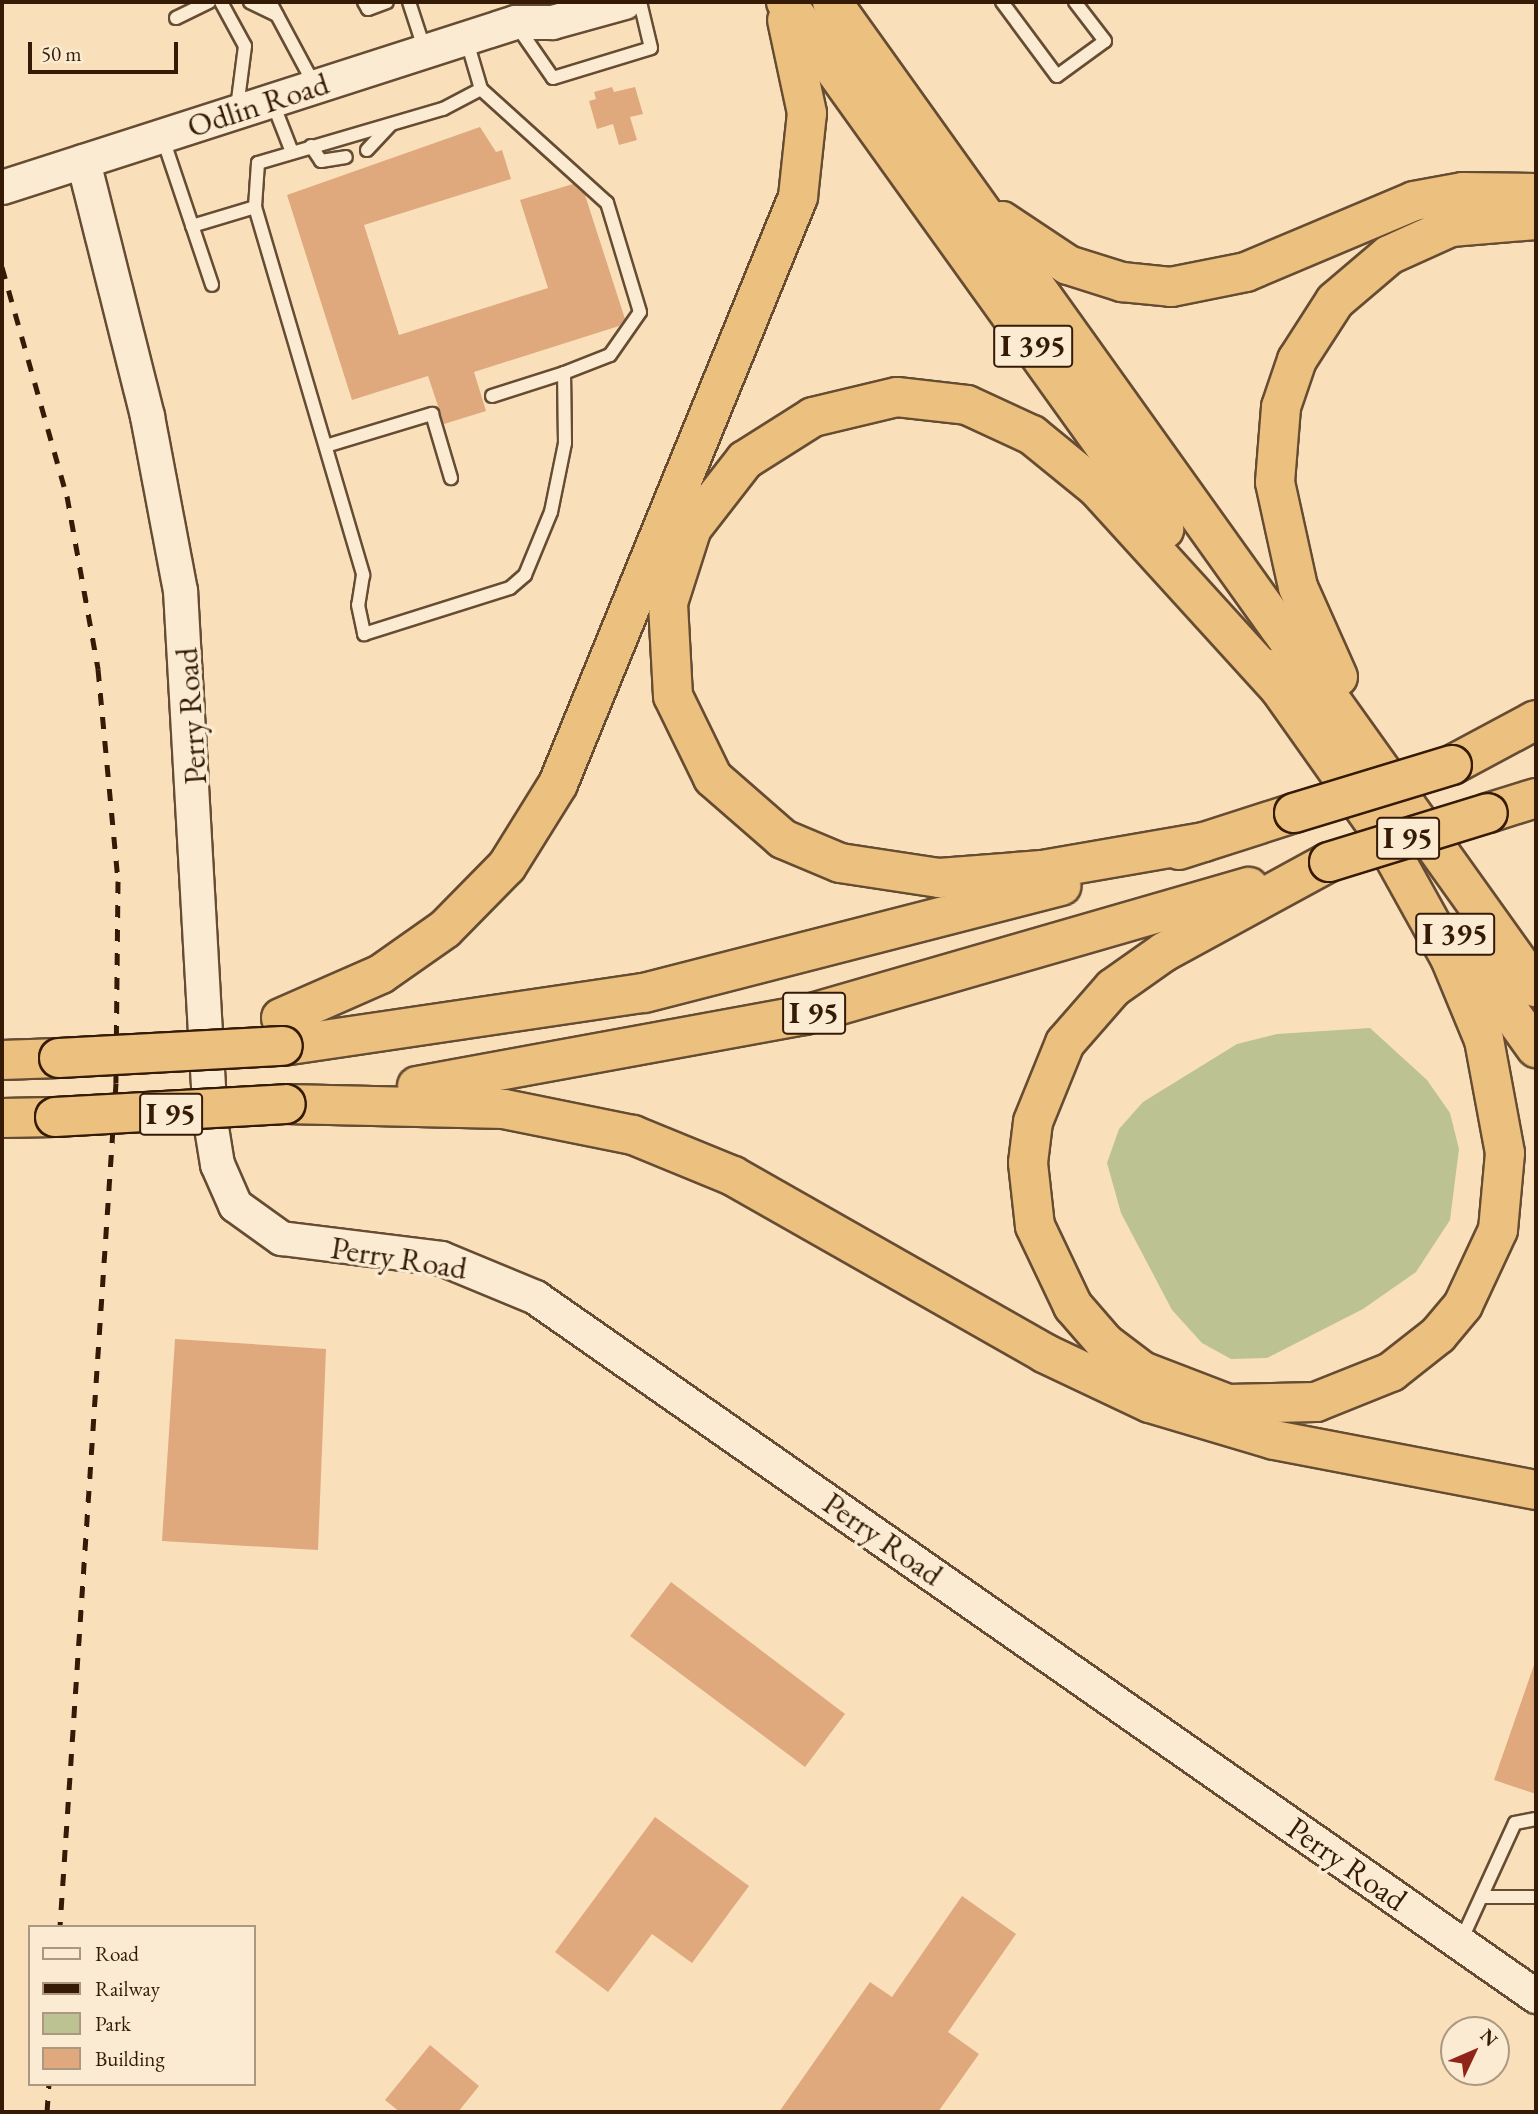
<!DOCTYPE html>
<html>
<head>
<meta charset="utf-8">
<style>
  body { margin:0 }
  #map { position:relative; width:1538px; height:2114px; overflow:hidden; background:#f9e0bb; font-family:"EB Garamond",serif }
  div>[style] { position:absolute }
  .green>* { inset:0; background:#bcc291 }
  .building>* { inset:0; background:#e0a87d }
  .roads { filter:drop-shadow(2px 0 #664c33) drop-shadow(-2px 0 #664c33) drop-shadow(0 2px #664c33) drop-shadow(0 -2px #664c33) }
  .lane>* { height:12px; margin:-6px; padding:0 6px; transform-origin:6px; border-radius:6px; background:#fbebd3 }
  .secondary>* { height:33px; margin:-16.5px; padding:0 16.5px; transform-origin:16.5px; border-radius:16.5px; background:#fbebd3 }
  .highway>* { height:38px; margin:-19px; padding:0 19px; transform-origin:19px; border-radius:19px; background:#ecc07e }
  .rail>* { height:5px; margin-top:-2.5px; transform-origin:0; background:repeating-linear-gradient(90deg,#351b06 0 12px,transparent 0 24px) }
  .bridges { filter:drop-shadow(2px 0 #351b06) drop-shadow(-2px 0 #351b06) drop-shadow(0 2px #351b06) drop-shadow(0 -2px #351b06) }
  .highway-bridge>* { height:38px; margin:-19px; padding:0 19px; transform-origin:19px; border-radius:19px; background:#ecc07e }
  span { translate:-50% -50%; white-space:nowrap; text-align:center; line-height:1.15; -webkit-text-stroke:7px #fbebd3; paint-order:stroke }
  .shield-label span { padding:2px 5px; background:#fbebd3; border:2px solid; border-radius:5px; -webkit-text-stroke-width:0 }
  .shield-label { font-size:30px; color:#351b06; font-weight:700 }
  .street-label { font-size:32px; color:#351b06 }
  .frame { position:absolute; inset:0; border:4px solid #351b06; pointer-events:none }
  .legend { position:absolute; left:28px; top:1925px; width:228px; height:161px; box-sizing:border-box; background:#fbebd3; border:2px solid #ac9881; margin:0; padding:9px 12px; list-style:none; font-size:21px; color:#351b06 }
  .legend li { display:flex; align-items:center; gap:14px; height:35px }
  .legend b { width:35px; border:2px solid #ac9881 }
  .north { position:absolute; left:1440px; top:2016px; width:70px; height:70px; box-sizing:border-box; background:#fbebd3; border:2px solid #ac9881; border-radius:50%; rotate:46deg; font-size:19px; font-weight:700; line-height:28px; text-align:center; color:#351b06 }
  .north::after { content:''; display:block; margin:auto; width:24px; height:32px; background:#8f2418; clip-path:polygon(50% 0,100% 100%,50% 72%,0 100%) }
  .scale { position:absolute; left:28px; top:42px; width:150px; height:32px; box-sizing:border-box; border:4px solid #351b06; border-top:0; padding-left:9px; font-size:21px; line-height:24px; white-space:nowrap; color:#351b06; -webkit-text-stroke:5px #fbebd3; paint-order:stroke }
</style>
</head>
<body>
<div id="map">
  <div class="green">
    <i style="clip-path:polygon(1370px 1028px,1427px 1080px,1450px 1113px,1459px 1149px,1450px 1220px,1416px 1272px,1363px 1309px,1267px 1358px,1231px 1359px,1202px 1343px,1172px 1310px,1121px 1213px,1107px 1163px,1119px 1129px,1143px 1102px,1237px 1044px,1277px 1034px)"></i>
  </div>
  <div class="building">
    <i style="clip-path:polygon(612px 87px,614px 92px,635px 87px,643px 114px,630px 117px,637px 140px,619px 145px,613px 124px,597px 129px,589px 101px,596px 99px,594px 92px)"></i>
    <i style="clip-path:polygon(480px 127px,496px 152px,502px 150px,511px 179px,364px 225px,399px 335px,548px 288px,520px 200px,573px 184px,585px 195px,625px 319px,619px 326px,474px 372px,486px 411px,444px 424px,428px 376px,352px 400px,287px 195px)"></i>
    <i style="clip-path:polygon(175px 1339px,326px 1349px,318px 1550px,162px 1541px)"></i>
    <i style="clip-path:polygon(671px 1582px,845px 1714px,805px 1767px,630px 1636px)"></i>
    <i style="clip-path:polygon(1534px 1665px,1536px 1666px,1536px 1794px,1494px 1780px)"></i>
    <i style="clip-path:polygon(655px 1817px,749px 1886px,692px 1963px,652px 1934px,608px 1992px,555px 1952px)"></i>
    <i style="clip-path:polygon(962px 1896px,1016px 1934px,948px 2032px,979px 2054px,938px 2112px,779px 2112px,870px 1982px,892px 1997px)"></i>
    <i style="clip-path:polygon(430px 2045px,479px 2086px,458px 2112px,400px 2112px,385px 2100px)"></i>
  </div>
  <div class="roads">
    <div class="lane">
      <i style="left:221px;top:2px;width:50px;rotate:61.4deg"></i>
      <i style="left:245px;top:46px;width:63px;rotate:97.4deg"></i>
      <i style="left:250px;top:2px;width:30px;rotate:26deg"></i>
      <i style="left:270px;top:2px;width:95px;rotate:61.8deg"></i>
      <i style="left:364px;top:2px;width:8px;rotate:60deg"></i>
      <i style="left:368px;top:9px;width:20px;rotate:-20deg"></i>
      <i style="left:409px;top:2px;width:52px;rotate:71.9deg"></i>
      <i style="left:1002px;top:2px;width:92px;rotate:53.4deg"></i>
      <i style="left:1057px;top:76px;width:59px;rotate:-36.1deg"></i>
      <i style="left:1105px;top:41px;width:49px;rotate:-127.6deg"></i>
      <i style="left:176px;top:18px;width:37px;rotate:-26deg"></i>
      <i style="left:517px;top:26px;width:63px;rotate:55.3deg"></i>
      <i style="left:553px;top:78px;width:102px;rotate:-17deg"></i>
      <i style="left:651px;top:48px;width:47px;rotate:-103.4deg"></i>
      <i style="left:272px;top:101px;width:55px;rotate:68.6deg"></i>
      <i style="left:162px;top:136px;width:157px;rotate:71.4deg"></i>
      <i style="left:311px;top:146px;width:18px;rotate:56deg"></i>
      <i style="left:321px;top:161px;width:25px;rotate:-9deg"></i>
      <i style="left:367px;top:150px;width:34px;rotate:-47deg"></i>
      <i style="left:255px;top:207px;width:44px;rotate:-86.1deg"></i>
      <i style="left:258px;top:163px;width:193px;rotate:-16.3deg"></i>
      <i style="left:443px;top:109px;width:43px;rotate:-27.8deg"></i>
      <i style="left:192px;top:226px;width:66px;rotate:-16.8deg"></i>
      <i style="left:255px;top:207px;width:384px;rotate:73.6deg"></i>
      <i style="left:363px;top:575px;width:30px;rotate:99deg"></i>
      <i style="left:358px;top:605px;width:30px;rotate:78deg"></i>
      <i style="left:364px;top:634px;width:153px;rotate:-17.5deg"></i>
      <i style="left:510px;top:588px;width:20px;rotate:-41deg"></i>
      <i style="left:525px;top:575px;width:68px;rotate:-67.6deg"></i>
      <i style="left:551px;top:512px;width:70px;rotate:-78.5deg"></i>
      <i style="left:565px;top:443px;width:70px;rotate:-90.8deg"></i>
      <i style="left:564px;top:373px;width:49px;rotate:-21.4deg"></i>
      <i style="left:610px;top:355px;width:52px;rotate:-55.1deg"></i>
      <i style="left:640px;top:312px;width:114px;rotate:-106.8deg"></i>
      <i style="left:607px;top:203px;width:170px;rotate:-137.9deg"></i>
      <i style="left:481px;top:89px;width:53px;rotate:-106.4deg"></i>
      <i style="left:492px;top:396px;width:76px;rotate:-17.7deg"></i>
      <i style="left:329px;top:445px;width:108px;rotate:-16.8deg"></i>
      <i style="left:432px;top:414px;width:67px;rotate:73.5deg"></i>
      <i style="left:1483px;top:1897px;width:53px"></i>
      <i style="left:1460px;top:1943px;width:132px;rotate:-65.4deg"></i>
      <i style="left:1515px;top:1823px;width:21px;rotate:-11deg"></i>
    </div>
    <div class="secondary">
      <i style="left:83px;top:161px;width:263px;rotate:75.9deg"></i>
      <i style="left:147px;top:416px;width:177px;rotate:79.3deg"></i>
      <i style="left:180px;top:590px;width:532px;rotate:86.77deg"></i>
      <i style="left:210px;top:1121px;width:44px;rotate:80.8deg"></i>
      <i style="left:217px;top:1164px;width:45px;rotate:66.3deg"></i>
      <i style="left:235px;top:1205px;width:57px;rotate:35.7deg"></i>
      <i style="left:281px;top:1238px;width:161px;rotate:7.1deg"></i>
      <i style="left:441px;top:1258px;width:102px;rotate:22.5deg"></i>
      <i style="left:535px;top:1297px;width:1221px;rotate:34.93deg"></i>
      <i style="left:2px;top:187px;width:539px;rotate:-17.83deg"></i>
      <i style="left:515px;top:22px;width:37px"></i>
      <i style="left:552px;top:22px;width:75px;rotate:-15.5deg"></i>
    </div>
    <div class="highway">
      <i style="left:786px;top:2px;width:649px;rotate:54.35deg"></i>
      <i style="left:832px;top:2px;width:1211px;rotate:54.45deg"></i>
      <i style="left:1002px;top:221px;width:79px;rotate:33.7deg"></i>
      <i style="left:1068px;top:265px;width:57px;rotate:17.5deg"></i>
      <i style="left:1122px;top:282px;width:49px;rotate:5.8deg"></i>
      <i style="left:1171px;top:287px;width:76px;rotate:-11.3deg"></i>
      <i style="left:1246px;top:272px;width:182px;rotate:-22.9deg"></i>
      <i style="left:1414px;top:201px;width:50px;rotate:-10.4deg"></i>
      <i style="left:1463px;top:192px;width:73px;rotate:0.8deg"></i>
      <i style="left:1265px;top:668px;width:189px;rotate:54.7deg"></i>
      <i style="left:1338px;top:677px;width:98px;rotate:-114deg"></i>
      <i style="left:1298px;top:587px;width:107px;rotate:-102.4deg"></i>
      <i style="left:1275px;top:482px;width:75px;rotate:-85.4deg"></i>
      <i style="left:1281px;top:407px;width:50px;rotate:-71.2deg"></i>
      <i style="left:1297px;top:360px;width:70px;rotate:-57.2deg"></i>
      <i style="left:1335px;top:301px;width:71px;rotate:-40.4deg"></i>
      <i style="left:1389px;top:255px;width:68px;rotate:-24.3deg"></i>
      <i style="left:1451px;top:227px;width:85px;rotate:-4.7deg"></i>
      <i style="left:1452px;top:765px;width:95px;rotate:-28.2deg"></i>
      <i style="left:1488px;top:813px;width:50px;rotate:-17.4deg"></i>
      <i style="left:1204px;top:842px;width:164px;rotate:170.2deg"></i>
      <i style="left:1042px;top:870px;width:103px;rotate:175.6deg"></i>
      <i style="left:939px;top:878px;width:100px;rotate:-171.4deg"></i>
      <i style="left:840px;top:863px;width:62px;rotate:-157.2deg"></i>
      <i style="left:783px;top:839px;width:93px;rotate:-138.9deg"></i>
      <i style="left:713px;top:778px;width:91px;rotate:-116deg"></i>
      <i style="left:673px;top:696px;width:93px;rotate:-93.1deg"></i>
      <i style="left:668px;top:603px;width:79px;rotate:-72.3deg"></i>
      <i style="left:692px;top:528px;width:86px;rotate:-52.1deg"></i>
      <i style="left:745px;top:460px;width:80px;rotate:-32.3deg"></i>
      <i style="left:813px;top:417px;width:86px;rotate:-13.4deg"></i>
      <i style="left:897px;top:397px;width:70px;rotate:6.5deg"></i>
      <i style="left:967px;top:405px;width:72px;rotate:24.8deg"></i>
      <i style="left:1032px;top:435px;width:84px;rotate:39.2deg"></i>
      <i style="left:1097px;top:488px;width:273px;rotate:47.7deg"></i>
      <i style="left:1179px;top:850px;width:121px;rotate:-17.8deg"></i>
      <i style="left:1329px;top:862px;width:188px;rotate:151.4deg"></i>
      <i style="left:1164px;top:952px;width:62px;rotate:144.8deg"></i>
      <i style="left:1113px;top:988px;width:73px;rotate:131.1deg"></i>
      <i style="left:1065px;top:1043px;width:85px;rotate:112.1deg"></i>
      <i style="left:1033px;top:1122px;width:41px;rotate:97deg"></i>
      <i style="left:1028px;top:1163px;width:63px;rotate:83.7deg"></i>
      <i style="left:1035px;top:1226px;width:89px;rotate:64.6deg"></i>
      <i style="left:1073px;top:1306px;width:49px;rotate:49.1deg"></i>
      <i style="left:1105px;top:1343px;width:46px;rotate:37.1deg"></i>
      <i style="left:1142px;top:1371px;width:92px;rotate:21deg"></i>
      <i style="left:1228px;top:1404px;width:88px;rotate:-1.3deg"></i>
      <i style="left:1316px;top:1402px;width:81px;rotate:-21.8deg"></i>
      <i style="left:1391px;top:1372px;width:60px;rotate:-38.2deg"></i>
      <i style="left:1438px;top:1335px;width:39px;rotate:-50deg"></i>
      <i style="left:1463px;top:1305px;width:83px;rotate:-65deg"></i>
      <i style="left:1498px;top:1230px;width:77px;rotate:-84.8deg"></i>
      <i style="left:1505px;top:1153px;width:115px;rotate:-100.5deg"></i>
      <i style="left:1484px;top:1040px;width:89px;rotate:-112.5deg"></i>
      <i style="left:1450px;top:958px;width:159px;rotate:-119deg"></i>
      <i style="left:1462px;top:945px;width:127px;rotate:54.3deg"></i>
      <i style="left:281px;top:1018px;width:109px;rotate:-23.7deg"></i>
      <i style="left:381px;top:974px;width:78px;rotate:-35.1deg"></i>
      <i style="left:445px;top:929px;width:88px;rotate:-45.5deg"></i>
      <i style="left:507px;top:866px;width:97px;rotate:-58.1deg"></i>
      <i style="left:558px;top:784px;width:634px;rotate:-67.76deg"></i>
      <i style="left:798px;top:197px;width:84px;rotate:-83.9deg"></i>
      <i style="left:807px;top:113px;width:95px;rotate:-102.1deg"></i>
      <i style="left:283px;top:1046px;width:365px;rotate:-8.4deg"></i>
      <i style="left:644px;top:993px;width:431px;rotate:-14.4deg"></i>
      <i style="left:2px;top:1060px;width:57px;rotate:-2deg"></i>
      <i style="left:417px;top:1086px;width:394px;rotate:-10.4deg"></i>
      <i style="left:805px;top:1015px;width:462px;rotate:-16.1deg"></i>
      <i style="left:286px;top:1104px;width:218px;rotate:1.3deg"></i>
      <i style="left:504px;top:1109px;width:132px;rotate:11.4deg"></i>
      <i style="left:633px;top:1135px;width:108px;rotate:22.3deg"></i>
      <i style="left:733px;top:1176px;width:358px;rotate:29.6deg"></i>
      <i style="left:1044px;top:1353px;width:117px;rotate:25.3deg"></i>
      <i style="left:1150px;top:1403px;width:129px;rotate:16.6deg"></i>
      <i style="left:1274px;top:1440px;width:267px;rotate:10.8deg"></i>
      <i style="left:2px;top:1118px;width:53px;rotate:-1.1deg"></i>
    </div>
  </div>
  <div class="rail">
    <i style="left:2px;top:267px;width:238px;rotate:74.2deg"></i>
    <i style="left:67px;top:496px;width:176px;rotate:79.8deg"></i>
    <i style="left:98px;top:669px;width:213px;rotate:84.6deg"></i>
    <i style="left:118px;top:881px;width:202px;rotate:90.6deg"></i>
    <i style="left:116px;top:1083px;width:846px;rotate:93.8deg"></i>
    <i style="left:47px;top:2112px;width:28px;rotate:-86deg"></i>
  </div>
  <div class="bridges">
    <div class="highway-bridge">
      <i style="left:1294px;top:813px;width:165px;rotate:-16.9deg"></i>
      <i style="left:1329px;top:862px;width:166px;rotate:-17.1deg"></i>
      <i style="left:59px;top:1058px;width:224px;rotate:-3.1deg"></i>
      <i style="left:55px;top:1117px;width:231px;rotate:-3.2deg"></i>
    </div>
  </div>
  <div class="shield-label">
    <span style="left:1033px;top:346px">I 395</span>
    <span style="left:1408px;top:838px">I 95</span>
    <span style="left:1455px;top:934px">I 395</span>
    <span style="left:814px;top:1013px">I 95</span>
    <span style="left:171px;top:1114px">I 95</span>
  </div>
  <div class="street-label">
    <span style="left:258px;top:105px;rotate:-18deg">Odlin Road</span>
    <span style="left:191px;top:716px;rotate:-94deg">Perry Road</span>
    <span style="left:399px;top:1258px;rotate:9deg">Perry Road</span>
    <span style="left:883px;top:1539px;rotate:35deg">Perry Road</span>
    <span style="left:1347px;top:1864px;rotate:35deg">Perry Road</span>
  </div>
  <div class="frame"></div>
  <ul class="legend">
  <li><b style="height:9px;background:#fbebd3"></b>Road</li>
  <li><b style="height:9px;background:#351b06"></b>Railway</li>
  <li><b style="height:19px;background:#bcc291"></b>Park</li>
  <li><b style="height:19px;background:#e0a87d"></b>Building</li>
  </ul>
  <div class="north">N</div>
  <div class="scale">50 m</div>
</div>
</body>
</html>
